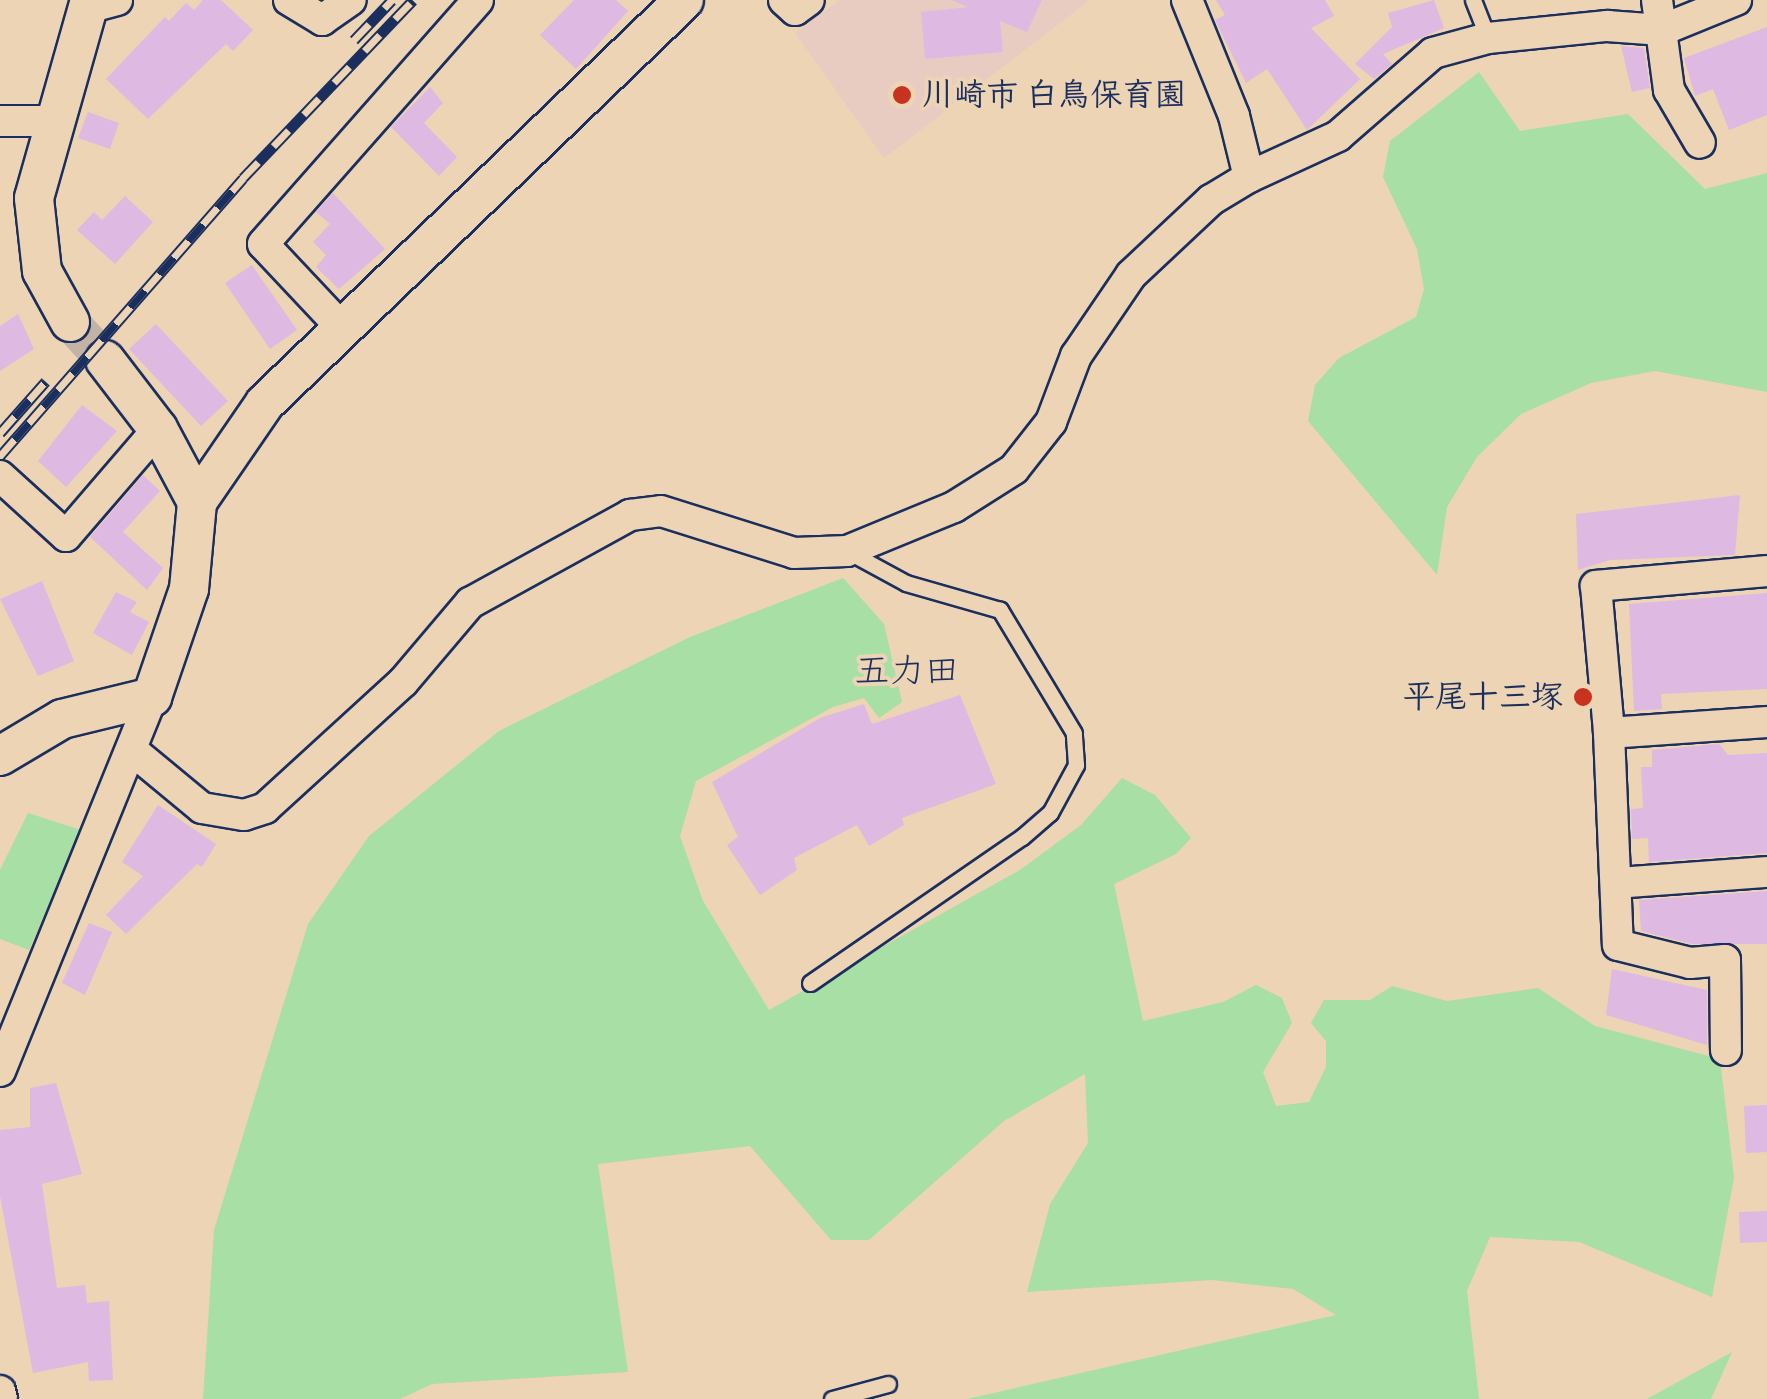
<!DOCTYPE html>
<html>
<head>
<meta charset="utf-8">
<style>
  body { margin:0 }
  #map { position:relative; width:1767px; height:1399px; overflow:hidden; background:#edd4b5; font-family:Sriracha,"Klee One",sans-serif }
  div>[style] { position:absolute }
  .built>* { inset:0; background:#e8ccc2 }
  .green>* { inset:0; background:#a7dfa4 }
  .building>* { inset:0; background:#deb9e2 }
  .tertiary-tunnel>* { height:38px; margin-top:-19px; transform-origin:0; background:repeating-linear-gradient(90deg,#c3b3a4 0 38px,transparent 0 57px) }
  .roads { filter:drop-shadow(2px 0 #1b2f5e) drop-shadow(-2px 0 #1b2f5e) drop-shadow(0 2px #1b2f5e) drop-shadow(0 -2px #1b2f5e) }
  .service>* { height:15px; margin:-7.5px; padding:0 7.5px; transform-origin:7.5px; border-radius:7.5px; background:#edd4b5 }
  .minor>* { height:30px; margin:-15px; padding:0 15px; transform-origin:15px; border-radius:15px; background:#edd4b5 }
  .tertiary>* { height:38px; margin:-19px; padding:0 19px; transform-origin:19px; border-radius:19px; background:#edd4b5 }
  .rail>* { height:11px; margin-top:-5.5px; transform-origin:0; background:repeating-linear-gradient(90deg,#edd4b5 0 22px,#1b2f5e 0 44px); box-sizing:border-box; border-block:2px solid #1b2f5e }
  .dots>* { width:28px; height:28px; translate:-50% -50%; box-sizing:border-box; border:5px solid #edd4b5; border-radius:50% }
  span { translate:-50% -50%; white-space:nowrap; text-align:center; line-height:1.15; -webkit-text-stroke:8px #edd4b5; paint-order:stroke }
  .poi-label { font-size:32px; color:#1b2f5e; font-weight:700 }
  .left { translate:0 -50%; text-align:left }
  .right { translate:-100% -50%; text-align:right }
  .neighbourhood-label { font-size:35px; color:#1b2f5e }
</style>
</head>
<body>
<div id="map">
  <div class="built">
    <i style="clip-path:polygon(840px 0,1090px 0,884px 158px,795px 33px)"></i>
  </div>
  <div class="green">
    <i style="clip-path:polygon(1479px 72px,1520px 131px,1628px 114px,1705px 189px,1767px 173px,1767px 392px,1655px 371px,1591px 383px,1521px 414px,1477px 457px,1447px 507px,1437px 575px,1308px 421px,1315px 385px,1339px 358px,1416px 317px,1424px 289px,1417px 249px,1383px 177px,1390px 141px)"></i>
    <i style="clip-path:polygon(843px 578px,884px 624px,902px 702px,879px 718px,864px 698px,833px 707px,696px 781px,680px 836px,703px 901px,769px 1010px,1020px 870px,1081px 825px,1122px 778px,1155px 795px,1191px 838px,1176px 854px,1114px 884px,1143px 1021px,1223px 1002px,1256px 985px,1282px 998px,1292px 1023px,1263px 1072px,1276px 1106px,1309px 1102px,1326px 1067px,1326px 1041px,1311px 1023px,1324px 1000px,1370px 1000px,1392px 986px,1447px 1001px,1538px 988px,1595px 1026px,1720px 1059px,1734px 1178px,1712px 1297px,1579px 1242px,1490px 1237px,1467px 1291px,1479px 1399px,967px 1399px,1336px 1315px,1293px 1289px,1212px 1280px,1027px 1292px,1050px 1204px,1088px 1143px,1085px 1074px,1004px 1121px,869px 1240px,831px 1240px,750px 1146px,598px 1164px,628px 1372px,432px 1384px,400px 1399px,203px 1399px,214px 1230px,308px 924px,369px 836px,499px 731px,690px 637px)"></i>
    <i style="clip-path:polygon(28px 813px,81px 830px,29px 950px,0 939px,0 870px)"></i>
    <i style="clip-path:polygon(1732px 1352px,1711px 1399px,1647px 1399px)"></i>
  </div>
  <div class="building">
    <i style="clip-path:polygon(203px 0,221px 0,253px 30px,233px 51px,226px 44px,148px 119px,106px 79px,165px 17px,169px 21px,186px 3px,194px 10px)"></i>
    <i style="clip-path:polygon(574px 0,616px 0,628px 11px,576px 69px,540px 35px)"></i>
    <i style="clip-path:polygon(952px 0,1042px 0,1027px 32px,1000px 21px,1003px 52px,925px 59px,921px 12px,968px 7px)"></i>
    <i style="clip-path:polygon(1216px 0,1325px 0,1334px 16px,1311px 28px,1360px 79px,1307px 130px,1267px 69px,1246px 83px,1215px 20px,1225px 15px)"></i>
    <i style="clip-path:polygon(1434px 0,1444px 28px,1383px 54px,1392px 64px,1374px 79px,1355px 64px,1392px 27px,1388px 13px)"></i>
    <i style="clip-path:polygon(1767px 27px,1767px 115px,1729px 130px,1713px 89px,1695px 96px,1684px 58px)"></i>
    <i style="clip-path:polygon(1621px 46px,1644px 48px,1650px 88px,1632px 92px)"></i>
    <i style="clip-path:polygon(430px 87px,443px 103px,424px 123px,457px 157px,439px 176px,391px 127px)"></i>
    <i style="clip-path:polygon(88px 112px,119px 123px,110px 149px,78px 138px)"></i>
    <i style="clip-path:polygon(333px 193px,385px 249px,339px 289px,316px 267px,326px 255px,313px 242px,330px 224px,316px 212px)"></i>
    <i style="clip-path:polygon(125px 196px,153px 222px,115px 264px,77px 230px,94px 212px,102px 220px)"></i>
    <i style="clip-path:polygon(252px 265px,297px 330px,270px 349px,225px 283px)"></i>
    <i style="clip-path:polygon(18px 314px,34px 349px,0 371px,0 326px)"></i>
    <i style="clip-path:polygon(156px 324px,228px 401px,201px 426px,129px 349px)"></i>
    <i style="clip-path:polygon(82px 405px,117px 431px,66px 487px,38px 461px)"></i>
    <i style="clip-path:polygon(143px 475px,160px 491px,123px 532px,163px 568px,147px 590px,90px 537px)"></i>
    <i style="clip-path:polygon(1740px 495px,1735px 555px,1610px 560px,1578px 570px,1576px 514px)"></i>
    <i style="clip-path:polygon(42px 581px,74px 661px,38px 676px,0 599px)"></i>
    <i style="clip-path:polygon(116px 592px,137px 602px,130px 612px,149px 622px,132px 655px,93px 633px)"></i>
    <i style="clip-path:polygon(1767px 593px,1767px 689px,1661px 694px,1662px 709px,1634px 711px,1629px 604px)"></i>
    <i style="clip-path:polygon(960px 695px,996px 784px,902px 818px,904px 825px,869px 846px,857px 825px,794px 858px,797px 870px,760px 895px,727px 845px,738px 837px,712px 782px,820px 718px,864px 704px,872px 724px)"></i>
    <i style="clip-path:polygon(1719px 744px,1728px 755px,1767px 753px,1767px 853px,1649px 862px,1648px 838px,1632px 839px,1631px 809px,1643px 808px,1641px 767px,1652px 767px,1652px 750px)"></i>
    <i style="clip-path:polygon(158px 805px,216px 844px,202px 867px,197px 864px,126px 934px,106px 915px,143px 876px,122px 862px)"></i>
    <i style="clip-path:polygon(1767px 891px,1767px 944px,1692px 944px,1641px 931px,1639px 900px)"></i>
    <i style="clip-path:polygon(89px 923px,112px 932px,85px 995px,62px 983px)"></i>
    <i style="clip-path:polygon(1612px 969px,1707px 990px,1707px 1045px,1606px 1015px)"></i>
    <i style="clip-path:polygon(56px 1083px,82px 1174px,42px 1184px,57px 1288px,85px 1285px,87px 1303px,109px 1301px,113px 1380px,89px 1381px,88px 1362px,33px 1373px,0 1196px,0 1130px,30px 1127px,30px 1088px)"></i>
    <i style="clip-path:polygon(1767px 1105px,1767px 1152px,1746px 1153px,1744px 1106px)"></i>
    <i style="clip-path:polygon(1767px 1211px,1767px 1242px,1740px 1243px,1739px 1212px)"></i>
  </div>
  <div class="tertiary-tunnel">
    <i style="left:70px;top:322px;width:52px;rotate:47.4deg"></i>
  </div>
  <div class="roads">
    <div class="service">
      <i style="left:1473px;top:0;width:41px;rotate:68.5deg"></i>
      <i style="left:810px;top:983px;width:257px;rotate:-34.6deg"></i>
      <i style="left:1022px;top:837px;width:37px;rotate:-41deg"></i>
      <i style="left:1050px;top:813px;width:55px;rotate:-61.6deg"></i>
      <i style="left:1076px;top:765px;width:32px;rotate:-94deg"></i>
      <i style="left:1074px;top:733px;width:144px;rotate:-121deg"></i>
      <i style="left:1000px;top:610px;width:98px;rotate:-164deg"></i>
      <i style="left:906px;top:583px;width:67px;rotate:-151.5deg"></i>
      <i style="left:832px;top:1399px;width:58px;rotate:-15deg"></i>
    </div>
    <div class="minor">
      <i style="left:289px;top:0;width:39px;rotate:31deg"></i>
      <i style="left:322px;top:20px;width:35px;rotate:-35deg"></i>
      <i style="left:784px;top:0;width:15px;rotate:42deg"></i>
      <i style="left:795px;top:10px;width:17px;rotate:-36deg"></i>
      <i style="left:1187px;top:0;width:125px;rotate:67.9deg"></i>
      <i style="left:1234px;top:116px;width:63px;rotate:76.2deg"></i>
      <i style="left:1249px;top:177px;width:98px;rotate:-24.7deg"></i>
      <i style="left:1338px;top:136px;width:126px;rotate:-41.1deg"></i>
      <i style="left:1433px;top:53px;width:57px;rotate:-15.3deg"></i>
      <i style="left:1488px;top:38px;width:120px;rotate:-5.8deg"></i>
      <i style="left:1607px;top:26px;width:55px;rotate:4.2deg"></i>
      <i style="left:1662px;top:30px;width:80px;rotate:-22.1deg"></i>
      <i style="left:1657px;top:0;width:91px;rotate:82.4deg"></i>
      <i style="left:1669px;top:90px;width:61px;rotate:59.7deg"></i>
      <i style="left:91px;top:7px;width:27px;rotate:-15deg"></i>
      <i style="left:0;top:121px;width:56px"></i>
      <i style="left:342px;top:328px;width:115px;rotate:-133.2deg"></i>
      <i style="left:263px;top:244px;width:325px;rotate:-48.6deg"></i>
      <i style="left:0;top:476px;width:89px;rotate:42.3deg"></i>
      <i style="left:66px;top:536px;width:141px;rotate:-49.3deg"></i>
      <i style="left:1767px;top:571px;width:172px;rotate:175deg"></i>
      <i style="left:1596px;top:586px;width:148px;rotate:84.9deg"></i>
      <i style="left:1609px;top:733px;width:158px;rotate:-4deg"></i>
      <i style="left:1609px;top:733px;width:212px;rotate:87.6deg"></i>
      <i style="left:1618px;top:945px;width:74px;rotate:14deg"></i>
      <i style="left:1690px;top:963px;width:35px;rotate:-5deg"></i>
      <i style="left:1725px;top:960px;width:90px;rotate:89.4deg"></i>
      <i style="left:133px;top:751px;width:89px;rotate:39.6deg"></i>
      <i style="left:202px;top:808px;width:43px;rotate:9.5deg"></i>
      <i style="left:244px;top:815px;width:22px;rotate:-18deg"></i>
      <i style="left:265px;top:808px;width:187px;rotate:-42.4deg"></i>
      <i style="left:403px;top:682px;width:104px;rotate:-49.7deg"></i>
      <i style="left:470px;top:603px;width:183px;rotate:-28.8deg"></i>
      <i style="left:630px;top:515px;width:31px;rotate:-7deg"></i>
      <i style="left:661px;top:511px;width:139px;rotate:17.5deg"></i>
      <i style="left:794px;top:553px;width:53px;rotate:-2.2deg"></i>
      <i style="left:847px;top:551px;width:116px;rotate:-22.4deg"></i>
      <i style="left:954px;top:507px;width:71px;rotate:-32.3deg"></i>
      <i style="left:1014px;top:469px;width:60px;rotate:-51.8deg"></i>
      <i style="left:1051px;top:422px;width:71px;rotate:-69.3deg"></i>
      <i style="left:1076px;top:356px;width:98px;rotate:-55.8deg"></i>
      <i style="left:1131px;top:275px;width:110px;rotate:-43.2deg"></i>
      <i style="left:1211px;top:200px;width:44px;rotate:-31.2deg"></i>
      <i style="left:1616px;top:883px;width:151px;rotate:-4.2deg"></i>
      <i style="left:0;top:1071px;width:404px;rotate:-67.9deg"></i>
      <i style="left:0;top:1391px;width:8px;rotate:76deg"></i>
    </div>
    <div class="tertiary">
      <i style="left:70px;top:322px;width:58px;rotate:-118.8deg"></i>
      <i style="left:42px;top:271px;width:73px;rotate:-96.3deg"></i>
      <i style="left:34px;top:198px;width:206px;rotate:-74.2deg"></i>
      <i style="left:197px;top:502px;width:120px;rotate:-55.5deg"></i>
      <i style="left:265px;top:403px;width:581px;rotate:-43.88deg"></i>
      <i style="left:0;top:756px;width:72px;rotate:-30.8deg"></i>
      <i style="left:62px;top:719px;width:93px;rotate:-13.7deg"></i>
      <i style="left:152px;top:697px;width:114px;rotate:-71.1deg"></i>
      <i style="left:189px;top:589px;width:87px;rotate:-84.7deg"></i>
      <i style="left:197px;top:502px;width:83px;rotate:-118.1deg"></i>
      <i style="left:158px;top:429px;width:87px;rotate:-127.5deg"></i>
    </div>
  </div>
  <div class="rail">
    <i style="left:354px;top:40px;width:55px;rotate:-46.5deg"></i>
    <i style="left:0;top:433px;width:69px;rotate:-48.5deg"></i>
    <i style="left:0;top:456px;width:369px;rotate:-48.8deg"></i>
    <i style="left:243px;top:178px;width:246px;rotate:-46.3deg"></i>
  </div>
  <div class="dots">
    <i style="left:902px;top:95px;background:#c8321e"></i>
    <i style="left:1583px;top:697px;background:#c8321e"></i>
  </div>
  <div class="poi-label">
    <span class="left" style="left:922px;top:95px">川崎市 白鳥保育園</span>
    <span class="right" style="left:1563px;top:697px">平尾十三塚</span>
  </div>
  <div class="neighbourhood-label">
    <span style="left:907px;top:670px">五力田</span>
  </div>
</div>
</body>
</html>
